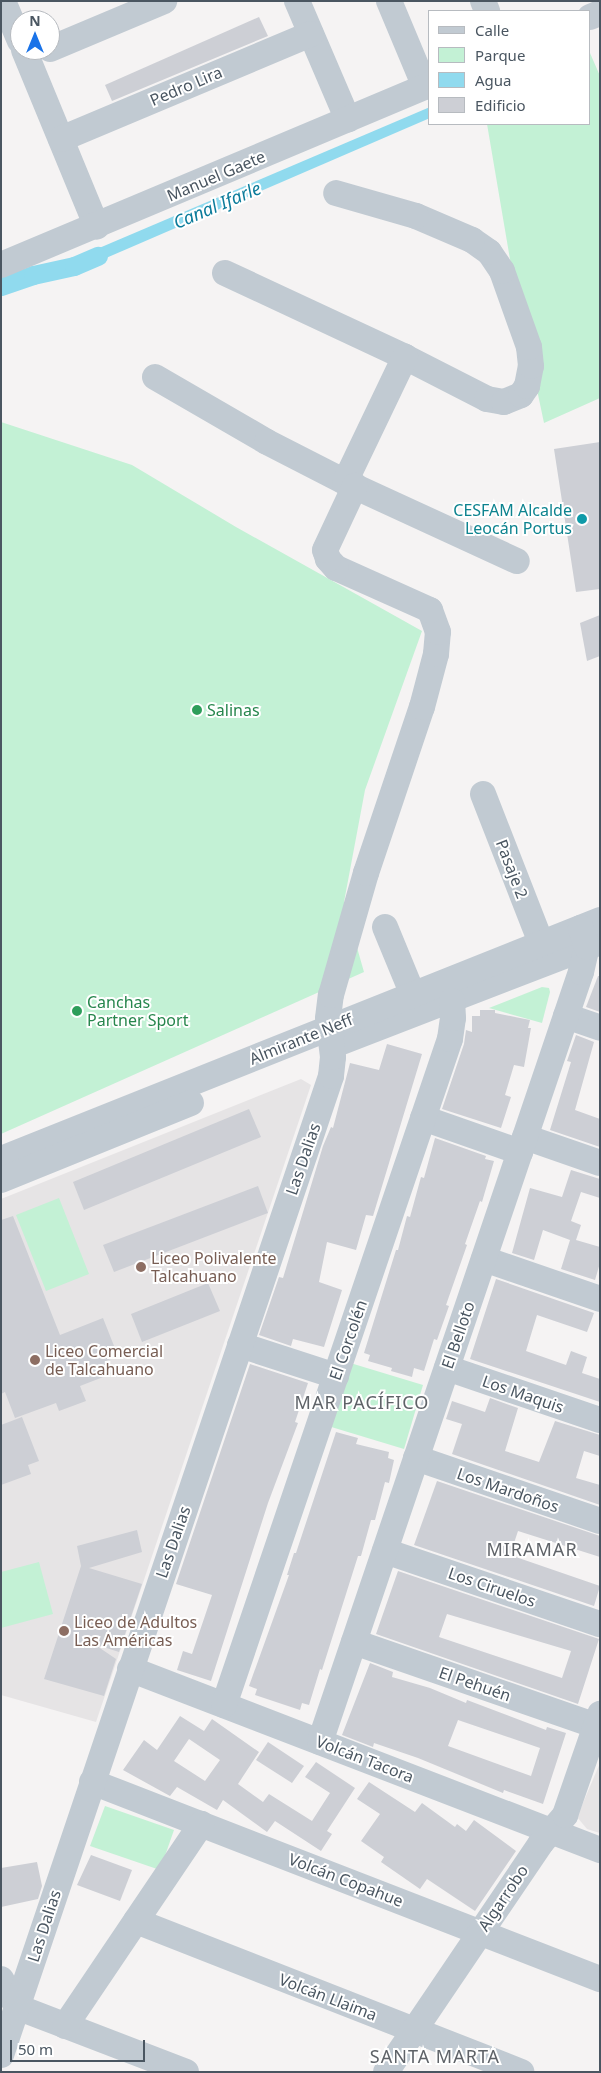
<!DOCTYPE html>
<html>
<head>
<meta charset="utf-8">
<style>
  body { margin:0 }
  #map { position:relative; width:601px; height:2073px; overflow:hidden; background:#f5f3f3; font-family:"Noto Sans",sans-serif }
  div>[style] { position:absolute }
  .education>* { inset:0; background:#e6e4e5 }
  .green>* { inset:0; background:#c3f1d5 }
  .water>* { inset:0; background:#90daee }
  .canal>* { height:19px; margin:-9.5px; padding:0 9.5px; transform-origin:9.5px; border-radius:9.5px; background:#90daee }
  .building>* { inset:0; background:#cdcfd5 }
  .minor>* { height:26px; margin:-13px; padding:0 13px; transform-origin:13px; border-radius:13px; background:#c1cad2 }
  .dots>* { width:14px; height:14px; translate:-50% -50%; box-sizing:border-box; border:2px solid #fff; border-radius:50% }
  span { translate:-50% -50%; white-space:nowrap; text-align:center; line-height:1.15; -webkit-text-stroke:4px #fff; paint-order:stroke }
  .street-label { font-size:16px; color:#4a5661 }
  .culture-label { font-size:16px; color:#0d838f }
  .right { translate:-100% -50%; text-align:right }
  .leisure-label { font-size:16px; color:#27864d }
  .left { translate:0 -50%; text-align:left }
  .education-label { font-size:16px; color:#785e54 }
  .water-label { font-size:18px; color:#0c7c9b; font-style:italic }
  .neighbourhood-label { font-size:18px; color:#5f6368; letter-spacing:1px }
  .frame { position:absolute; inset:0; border:2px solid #4a5661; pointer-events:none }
  .legend { position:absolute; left:428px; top:10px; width:162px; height:115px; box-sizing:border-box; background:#fff; border:1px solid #b7bbc0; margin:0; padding:6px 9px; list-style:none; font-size:15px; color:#4a5661 }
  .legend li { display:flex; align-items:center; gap:10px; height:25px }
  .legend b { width:25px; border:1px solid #b7bbc0 }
  .north { position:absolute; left:10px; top:10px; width:50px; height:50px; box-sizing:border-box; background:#fff; border:1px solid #b7bbc0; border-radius:50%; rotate:0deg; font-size:14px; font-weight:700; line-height:20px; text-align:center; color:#4a5661 }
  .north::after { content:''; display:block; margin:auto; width:18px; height:22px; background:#1a73e8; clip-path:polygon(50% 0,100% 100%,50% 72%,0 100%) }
  .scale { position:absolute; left:10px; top:2040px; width:135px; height:22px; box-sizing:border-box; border:2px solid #4a5661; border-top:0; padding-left:6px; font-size:15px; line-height:18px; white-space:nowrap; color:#4a5661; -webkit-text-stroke:4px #fff; paint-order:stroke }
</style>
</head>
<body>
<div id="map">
  <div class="education">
    <i style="clip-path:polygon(301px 1079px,311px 1085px,96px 1722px,1px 1695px,1px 1199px)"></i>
    <i style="clip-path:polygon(600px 1763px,600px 1833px,587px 1829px,577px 1817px)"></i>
  </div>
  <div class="green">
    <i style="clip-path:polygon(590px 53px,600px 76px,600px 398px,544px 423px,512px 271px,487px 124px,590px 124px)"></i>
    <i style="clip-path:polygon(1px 422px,132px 465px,236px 527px,422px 631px,365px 790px,344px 902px,364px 972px,1px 1134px)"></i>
    <i style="clip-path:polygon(542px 987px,549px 988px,550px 992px,542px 1023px,489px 1008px)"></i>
    <i style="clip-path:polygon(59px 1198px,89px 1274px,46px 1291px,16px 1215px)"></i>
    <i style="clip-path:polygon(347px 1362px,423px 1385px,404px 1449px,328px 1426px)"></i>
    <i style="clip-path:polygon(39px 1562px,53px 1614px,1px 1628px,1px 1572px)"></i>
    <i style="clip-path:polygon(105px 1806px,174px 1830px,160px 1870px,90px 1846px)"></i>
  </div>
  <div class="water">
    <i style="clip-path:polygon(430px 107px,430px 118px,76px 271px,71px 260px)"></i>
  </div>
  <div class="canal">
    <i style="left:1px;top:286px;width:34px;rotate:-19deg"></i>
    <i style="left:33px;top:275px;width:42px;rotate:-12.4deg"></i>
    <i style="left:74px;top:266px;width:26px;rotate:-23deg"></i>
  </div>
  <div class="building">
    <i style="clip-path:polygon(259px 17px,268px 36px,112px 101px,105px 85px)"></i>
    <i style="clip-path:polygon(600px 442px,600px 589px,576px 592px,554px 449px)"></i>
    <i style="clip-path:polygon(600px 615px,600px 656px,587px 661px,580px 623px)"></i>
    <i style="clip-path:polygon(598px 976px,600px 976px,600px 1012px,586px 1007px)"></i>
    <i style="clip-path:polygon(480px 1010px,495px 1010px,495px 1013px,530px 1020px,528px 1028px,531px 1028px,524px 1067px,514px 1065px,505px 1095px,511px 1097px,501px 1128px,442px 1109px,464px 1044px,466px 1030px,472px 1032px,472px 1016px,480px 1016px)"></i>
    <i style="clip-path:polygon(576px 1035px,594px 1042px,575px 1110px,600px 1119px,600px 1147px,550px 1130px,571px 1062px,567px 1061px)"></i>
    <i style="clip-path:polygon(387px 1044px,422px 1054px,373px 1216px,366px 1215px,356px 1250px,327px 1242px,319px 1282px,342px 1290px,324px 1347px,293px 1339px,291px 1346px,259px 1335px,279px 1277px,283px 1278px,323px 1146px,331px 1127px,333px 1128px,350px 1063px,379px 1070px)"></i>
    <i style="clip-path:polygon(249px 1109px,261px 1137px,84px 1210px,73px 1182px)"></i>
    <i style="clip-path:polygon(435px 1138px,486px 1156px,485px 1159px,494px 1161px,482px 1202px,480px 1201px,465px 1244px,467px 1245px,446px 1305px,449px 1306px,437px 1340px,434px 1339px,424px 1371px,414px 1368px,412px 1377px,391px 1371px,392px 1368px,368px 1361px,370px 1355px,364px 1353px,396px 1250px,398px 1250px,407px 1216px,410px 1217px,421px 1177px,424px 1178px)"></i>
    <i style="clip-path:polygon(571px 1170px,600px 1179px,600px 1198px,581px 1192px,571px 1221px,581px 1225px,576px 1240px,600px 1247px,600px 1263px,595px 1280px,561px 1269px,570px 1240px,543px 1230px,534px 1260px,512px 1253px,530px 1188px,562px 1197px)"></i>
    <i style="clip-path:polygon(258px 1186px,268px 1213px,114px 1272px,103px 1245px)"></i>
    <i style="clip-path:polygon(13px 1216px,60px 1335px,103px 1318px,118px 1356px,106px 1361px,111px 1374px,80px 1386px,86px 1401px,59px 1411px,56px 1403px,15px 1418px,5px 1392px,1px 1394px,1px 1220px)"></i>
    <i style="clip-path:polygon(496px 1279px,594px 1313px,587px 1332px,537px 1315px,526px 1351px,566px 1365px,571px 1351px,587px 1357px,582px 1373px,600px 1379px,600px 1402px,470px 1359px)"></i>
    <i style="clip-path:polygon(208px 1283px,220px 1311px,142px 1342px,131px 1314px)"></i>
    <i style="clip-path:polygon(250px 1364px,308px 1383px,295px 1422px,298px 1423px,268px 1503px,211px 1681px,177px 1670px,183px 1651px,192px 1654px,212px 1595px,176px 1584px)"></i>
    <i style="clip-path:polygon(490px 1398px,518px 1408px,505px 1451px,539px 1462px,555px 1421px,600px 1435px,600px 1456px,584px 1451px,576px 1478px,600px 1485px,600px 1505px,452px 1454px,462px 1424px,446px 1419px,452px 1401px,485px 1412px)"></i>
    <i style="clip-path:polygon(22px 1417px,39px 1461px,28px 1465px,31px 1474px,1px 1485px,1px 1425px)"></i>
    <i style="clip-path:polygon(336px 1432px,358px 1438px,356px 1444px,389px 1452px,388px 1458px,394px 1460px,389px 1483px,385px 1482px,375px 1520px,371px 1520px,361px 1556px,358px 1556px,322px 1670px,320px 1669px,309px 1705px,302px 1703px,300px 1710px,255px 1695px,257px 1689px,249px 1686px,289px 1575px,287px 1575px,294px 1553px,296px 1553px)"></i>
    <i style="clip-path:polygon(437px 1481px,600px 1536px,600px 1557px,518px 1531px,510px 1555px,600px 1586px,594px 1606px,414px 1545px)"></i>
    <i style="clip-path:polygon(137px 1530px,142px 1552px,89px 1568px,142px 1584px,119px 1652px,94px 1644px,116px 1659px,104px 1696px,44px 1679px,81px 1566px,77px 1546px)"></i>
    <i style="clip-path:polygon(evenodd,398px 1571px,599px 1639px,578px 1704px,376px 1634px,398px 1571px,447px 1614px,571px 1651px,562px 1678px,439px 1637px,447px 1614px)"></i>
    <i style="clip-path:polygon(evenodd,370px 1663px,393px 1672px,392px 1677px,430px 1688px,466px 1703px,467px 1700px,546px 1730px,547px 1727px,566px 1733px,543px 1804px,504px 1790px,503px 1793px,418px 1758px,374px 1743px,373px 1747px,342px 1735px,370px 1663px,458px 1720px,540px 1748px,531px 1776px,448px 1746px,458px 1720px)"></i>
    <i style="clip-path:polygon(evenodd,180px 1716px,204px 1731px,212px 1719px,259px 1752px,238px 1784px,263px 1802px,269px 1794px,312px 1821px,330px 1793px,305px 1777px,316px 1762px,355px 1788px,327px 1831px,332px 1834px,321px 1851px,275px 1821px,267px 1832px,223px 1800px,217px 1810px,177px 1787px,170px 1796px,123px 1770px,144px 1740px,157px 1750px,180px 1716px,189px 1739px,220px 1760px,205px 1781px,174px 1761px,189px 1739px)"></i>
    <i style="clip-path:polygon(268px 1742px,304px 1766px,292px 1783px,256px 1760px)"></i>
    <i style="clip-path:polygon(369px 1782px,415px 1812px,422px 1803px,455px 1827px,457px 1824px,466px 1831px,474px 1820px,516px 1851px,475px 1911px,427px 1879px,420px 1889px,381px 1862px,384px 1857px,361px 1841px,380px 1814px,357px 1799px)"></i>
    <i style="clip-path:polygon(91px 1855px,132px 1870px,120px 1901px,77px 1885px)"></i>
    <i style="clip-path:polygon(37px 1862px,42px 1886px,38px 1899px,1px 1907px,1px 1868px)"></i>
  </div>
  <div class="minor">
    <i style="left:3px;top:1px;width:43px;rotate:67deg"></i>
    <i style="left:297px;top:1px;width:129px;rotate:66.8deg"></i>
    <i style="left:389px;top:1px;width:93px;rotate:67.3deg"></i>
    <i style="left:483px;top:1px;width:11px;rotate:68deg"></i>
    <i style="left:590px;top:17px;width:11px;rotate:-22deg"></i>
    <i style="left:50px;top:49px;width:124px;rotate:-22.8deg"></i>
    <i style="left:24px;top:50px;width:191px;rotate:67.6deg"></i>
    <i style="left:61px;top:139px;width:271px;rotate:-22.8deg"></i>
    <i style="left:1px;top:265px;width:465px;rotate:-22.8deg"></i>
    <i style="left:225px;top:273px;width:199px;rotate:25deg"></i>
    <i style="left:405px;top:357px;width:92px;rotate:27.1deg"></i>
    <i style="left:487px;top:399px;width:17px;rotate:10deg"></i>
    <i style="left:504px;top:402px;width:18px;rotate:-22deg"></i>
    <i style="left:521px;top:395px;width:11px;rotate:-56deg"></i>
    <i style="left:527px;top:386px;width:20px;rotate:-79deg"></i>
    <i style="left:531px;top:366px;width:19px;rotate:-96deg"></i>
    <i style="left:529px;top:347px;width:81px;rotate:-109.6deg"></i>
    <i style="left:502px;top:271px;width:23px;rotate:-124deg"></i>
    <i style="left:489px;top:252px;width:21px;rotate:-145deg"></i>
    <i style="left:472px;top:240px;width:61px;rotate:-156.8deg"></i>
    <i style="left:416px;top:216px;width:83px;rotate:-164deg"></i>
    <i style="left:155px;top:377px;width:129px;rotate:30.1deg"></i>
    <i style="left:267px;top:442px;width:88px;rotate:27.1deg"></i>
    <i style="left:345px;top:482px;width:189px;rotate:24.7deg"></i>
    <i style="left:345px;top:482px;width:139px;rotate:-64.4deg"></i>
    <i style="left:483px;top:794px;width:160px;rotate:68.7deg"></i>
    <i style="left:385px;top:927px;width:74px;rotate:67.6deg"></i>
    <i style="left:566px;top:1016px;width:36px;rotate:19deg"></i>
    <i style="left:336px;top:1044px;width:283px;rotate:-21.1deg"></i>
    <i style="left:423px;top:1118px;width:103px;rotate:19.3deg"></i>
    <i style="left:525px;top:1137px;width:79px;rotate:19.1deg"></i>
    <i style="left:1px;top:1159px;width:645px;rotate:-21.75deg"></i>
    <i style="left:1px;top:1180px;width:205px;rotate:-22.1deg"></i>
    <i style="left:484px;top:1259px;width:123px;rotate:19deg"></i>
    <i style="left:240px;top:1345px;width:101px;rotate:17.9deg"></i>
    <i style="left:447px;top:1368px;width:162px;rotate:18.8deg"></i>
    <i style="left:416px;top:1458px;width:194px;rotate:18.9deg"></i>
    <i style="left:385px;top:1551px;width:227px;rotate:18.8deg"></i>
    <i style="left:354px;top:1642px;width:256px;rotate:19.1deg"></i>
    <i style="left:130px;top:1669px;width:504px;rotate:21.06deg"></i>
    <i style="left:224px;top:1705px;width:703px;rotate:-71.26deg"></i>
    <i style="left:450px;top:1039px;width:21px;rotate:-82deg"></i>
    <i style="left:453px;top:1018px;width:17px;rotate:-93deg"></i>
    <i style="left:320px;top:1742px;width:813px;rotate:-71.28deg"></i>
    <i style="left:581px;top:972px;width:26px;rotate:-77deg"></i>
    <i style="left:587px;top:947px;width:20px;rotate:-108deg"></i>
    <i style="left:92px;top:1782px;width:545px;rotate:21.2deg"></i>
    <i style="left:136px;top:1921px;width:414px;rotate:21.4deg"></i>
    <i style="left:1px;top:1979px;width:32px;rotate:60deg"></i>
    <i style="left:17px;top:2007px;width:181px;rotate:21deg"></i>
    <i style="left:65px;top:2026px;width:244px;rotate:-56deg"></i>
    <i style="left:1px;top:2055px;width:1033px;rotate:-71.37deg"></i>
    <i style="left:331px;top:1076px;width:19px;rotate:-84deg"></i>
    <i style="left:333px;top:1057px;width:39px;rotate:-97deg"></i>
    <i style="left:328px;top:1018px;width:23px;rotate:-83deg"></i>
    <i style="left:331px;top:995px;width:127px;rotate:-74deg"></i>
    <i style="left:366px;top:873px;width:175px;rotate:-71.4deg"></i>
    <i style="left:422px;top:707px;width:55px;rotate:-75.2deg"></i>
    <i style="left:436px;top:654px;width:22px;rotate:-85deg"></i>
    <i style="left:438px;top:632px;width:23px;rotate:-110deg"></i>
    <i style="left:430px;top:610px;width:103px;rotate:-155.9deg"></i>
    <i style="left:336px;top:568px;width:12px;rotate:-132deg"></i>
    <i style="left:328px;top:559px;width:9px;rotate:-108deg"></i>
    <i style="left:325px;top:550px;width:71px;rotate:-64.9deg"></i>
    <i style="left:386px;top:2072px;width:277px;rotate:-55.9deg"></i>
    <i style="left:541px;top:1843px;width:37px;rotate:-49deg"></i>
    <i style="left:565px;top:1815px;width:107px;rotate:-70.9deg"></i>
  </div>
  <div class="dots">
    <i style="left:582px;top:519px;background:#0f9aa8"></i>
    <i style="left:197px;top:710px;background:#2e9e5b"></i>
    <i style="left:77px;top:1011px;background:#2e9e5b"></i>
    <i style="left:141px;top:1267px;background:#8d6e63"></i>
    <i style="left:35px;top:1360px;background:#8d6e63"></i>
    <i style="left:64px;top:1631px;background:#8d6e63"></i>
  </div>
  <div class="street-label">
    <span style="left:186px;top:86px;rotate:-23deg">Pedro Lira</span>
    <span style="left:216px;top:176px;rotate:-23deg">Manuel Gaete</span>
    <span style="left:512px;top:869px;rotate:69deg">Pasaje 2</span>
    <span style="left:301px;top:1039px;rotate:-22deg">Almirante Neff</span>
    <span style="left:303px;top:1159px;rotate:-71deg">Las Dalias</span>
    <span style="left:458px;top:1335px;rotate:-71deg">El Belloto</span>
    <span style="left:348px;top:1340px;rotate:-71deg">El Corcolén</span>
    <span style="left:523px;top:1394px;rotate:19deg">Los Maquis</span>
    <span style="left:508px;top:1490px;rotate:19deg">Los Mardoños</span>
    <span style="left:173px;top:1542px;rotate:-71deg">Las Dalias</span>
    <span style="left:492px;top:1587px;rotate:19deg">Los Ciruelos</span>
    <span style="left:475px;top:1684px;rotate:19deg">El Pehuén</span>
    <span style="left:365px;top:1759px;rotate:21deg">Volcán Tacora</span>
    <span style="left:346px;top:1880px;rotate:21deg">Volcán Copahue</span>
    <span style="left:503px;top:1898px;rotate:-56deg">Algarrobo</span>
    <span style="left:44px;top:1926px;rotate:-72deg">Las Dalias</span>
    <span style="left:328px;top:1997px;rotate:21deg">Volcán Llaima</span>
  </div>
  <div class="culture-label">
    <span class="right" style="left:572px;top:519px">CESFAM Alcalde<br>Leocán Portus</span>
  </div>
  <div class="leisure-label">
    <span class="left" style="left:207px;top:710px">Salinas</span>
    <span class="left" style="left:87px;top:1011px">Canchas<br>Partner Sport</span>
  </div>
  <div class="education-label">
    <span class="left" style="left:151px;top:1267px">Liceo Polivalente<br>Talcahuano</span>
    <span class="left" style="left:45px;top:1360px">Liceo Comercial<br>de Talcahuano</span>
    <span class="left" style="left:74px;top:1631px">Liceo de Adultos<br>Las Américas</span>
  </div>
  <div class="water-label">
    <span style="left:217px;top:205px;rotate:-23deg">Canal Ifarle</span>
  </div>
  <div class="neighbourhood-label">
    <span style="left:362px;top:1402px">MAR PACÍFICO</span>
    <span style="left:532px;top:1549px">MIRAMAR</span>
    <span style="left:435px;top:2056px">SANTA MARTA</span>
  </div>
  <div class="frame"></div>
  <ul class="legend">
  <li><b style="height:6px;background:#c1cad2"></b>Calle</li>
  <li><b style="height:14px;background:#c3f1d5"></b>Parque</li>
  <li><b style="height:14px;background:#90daee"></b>Agua</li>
  <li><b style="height:14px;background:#cdcfd5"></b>Edificio</li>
  </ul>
  <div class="north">N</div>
  <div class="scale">50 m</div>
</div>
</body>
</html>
